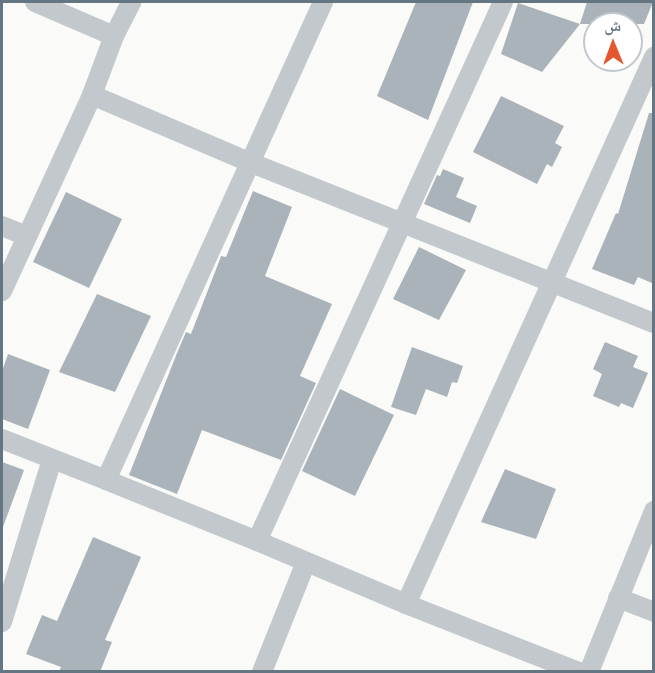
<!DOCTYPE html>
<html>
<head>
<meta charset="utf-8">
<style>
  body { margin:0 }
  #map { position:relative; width:655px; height:673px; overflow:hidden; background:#fafaf8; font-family:"Space Grotesk","Noto Naskh Arabic",sans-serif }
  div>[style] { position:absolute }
  .building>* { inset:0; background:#aab3b9 }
  .street>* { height:20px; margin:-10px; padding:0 10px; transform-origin:10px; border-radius:10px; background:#c3c8cc }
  span { translate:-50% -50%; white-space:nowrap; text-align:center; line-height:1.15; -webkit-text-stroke:6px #fff; paint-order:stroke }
  .frame { position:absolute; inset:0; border:3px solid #657683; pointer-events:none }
  .north { position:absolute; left:583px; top:12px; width:60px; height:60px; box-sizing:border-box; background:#fff; border:2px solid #c1c8cd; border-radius:50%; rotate:359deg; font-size:16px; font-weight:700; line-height:24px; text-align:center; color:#657683 }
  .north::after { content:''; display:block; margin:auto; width:21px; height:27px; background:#e4572e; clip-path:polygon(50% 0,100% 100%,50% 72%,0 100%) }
</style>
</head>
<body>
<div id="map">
  <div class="building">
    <i style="clip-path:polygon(416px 2px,473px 2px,428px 120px,377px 96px)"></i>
    <i style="clip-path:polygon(587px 2px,653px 2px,644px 24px,580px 24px)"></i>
    <i style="clip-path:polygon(518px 3px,580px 24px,542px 72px,501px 54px)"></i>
    <i style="clip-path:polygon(501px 96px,564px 126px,555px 143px,562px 147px,552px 167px,547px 164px,537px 184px,473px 152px)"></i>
    <i style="clip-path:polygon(649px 113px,654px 113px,654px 284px,638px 277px,634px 285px,592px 269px,616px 213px,618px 214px)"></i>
    <i style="clip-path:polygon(443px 169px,464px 178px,456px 197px,477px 206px,470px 223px,424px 204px,437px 175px,440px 176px)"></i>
    <i style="clip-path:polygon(253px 191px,292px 207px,265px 276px,332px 304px,300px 376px,316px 383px,281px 460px,202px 430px,177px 494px,129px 475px,177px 353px,186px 332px,191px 334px,220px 259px,221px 256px,226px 257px)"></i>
    <i style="clip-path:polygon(66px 192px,122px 219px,89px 288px,33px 262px)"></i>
    <i style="clip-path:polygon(419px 247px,466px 270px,439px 320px,393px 299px)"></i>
    <i style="clip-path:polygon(97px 294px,151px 316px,115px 392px,59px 372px)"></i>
    <i style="clip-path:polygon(605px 342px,638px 356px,633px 367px,648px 373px,633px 408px,621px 403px,619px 407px,593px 396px,602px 374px,593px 369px)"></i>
    <i style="clip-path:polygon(412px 347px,463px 366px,457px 383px,452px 382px,447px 397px,426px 389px,416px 415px,391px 407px)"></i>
    <i style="clip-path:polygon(8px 354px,50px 370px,28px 429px,2px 419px,2px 371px)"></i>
    <i style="clip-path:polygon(340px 389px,394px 415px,355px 496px,302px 471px)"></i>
    <i style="clip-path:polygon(2px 462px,24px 470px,3px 527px,2px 526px)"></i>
    <i style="clip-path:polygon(505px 469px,556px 489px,536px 539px,481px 522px)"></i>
    <i style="clip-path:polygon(93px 537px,141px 557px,105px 640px,112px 642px,100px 672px,59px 672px,61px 667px,26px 654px,42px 615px,57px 621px)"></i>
  </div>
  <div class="street">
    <i style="left:35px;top:2px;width:86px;rotate:23.3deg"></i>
    <i style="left:92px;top:95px;width:171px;rotate:23.1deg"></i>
    <i style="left:249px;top:162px;width:436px;rotate:21.7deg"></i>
    <i style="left:2px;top:226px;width:27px;rotate:22deg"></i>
    <i style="left:2px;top:291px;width:216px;rotate:-65.3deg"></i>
    <i style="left:92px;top:95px;width:63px;rotate:-69.6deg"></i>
    <i style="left:114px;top:36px;width:38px;rotate:-63deg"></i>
    <i style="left:2px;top:439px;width:112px;rotate:21.5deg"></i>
    <i style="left:106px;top:480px;width:525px;rotate:-65.58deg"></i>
    <i style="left:106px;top:480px;width:163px;rotate:22deg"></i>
    <i style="left:257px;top:541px;width:592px;rotate:-65.47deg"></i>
    <i style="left:257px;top:541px;width:162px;rotate:22.9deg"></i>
    <i style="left:406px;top:604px;width:186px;rotate:21.5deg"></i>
    <i style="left:618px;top:598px;width:39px;rotate:21deg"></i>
    <i style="left:406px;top:604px;width:601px;rotate:-65.61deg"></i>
    <i style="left:2px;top:622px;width:170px;rotate:-72.9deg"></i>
    <i style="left:262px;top:672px;width:118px;rotate:-68.2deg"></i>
    <i style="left:589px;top:672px;width:174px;rotate:-68deg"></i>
  </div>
  <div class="frame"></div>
  <div class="north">ش</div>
</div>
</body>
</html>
